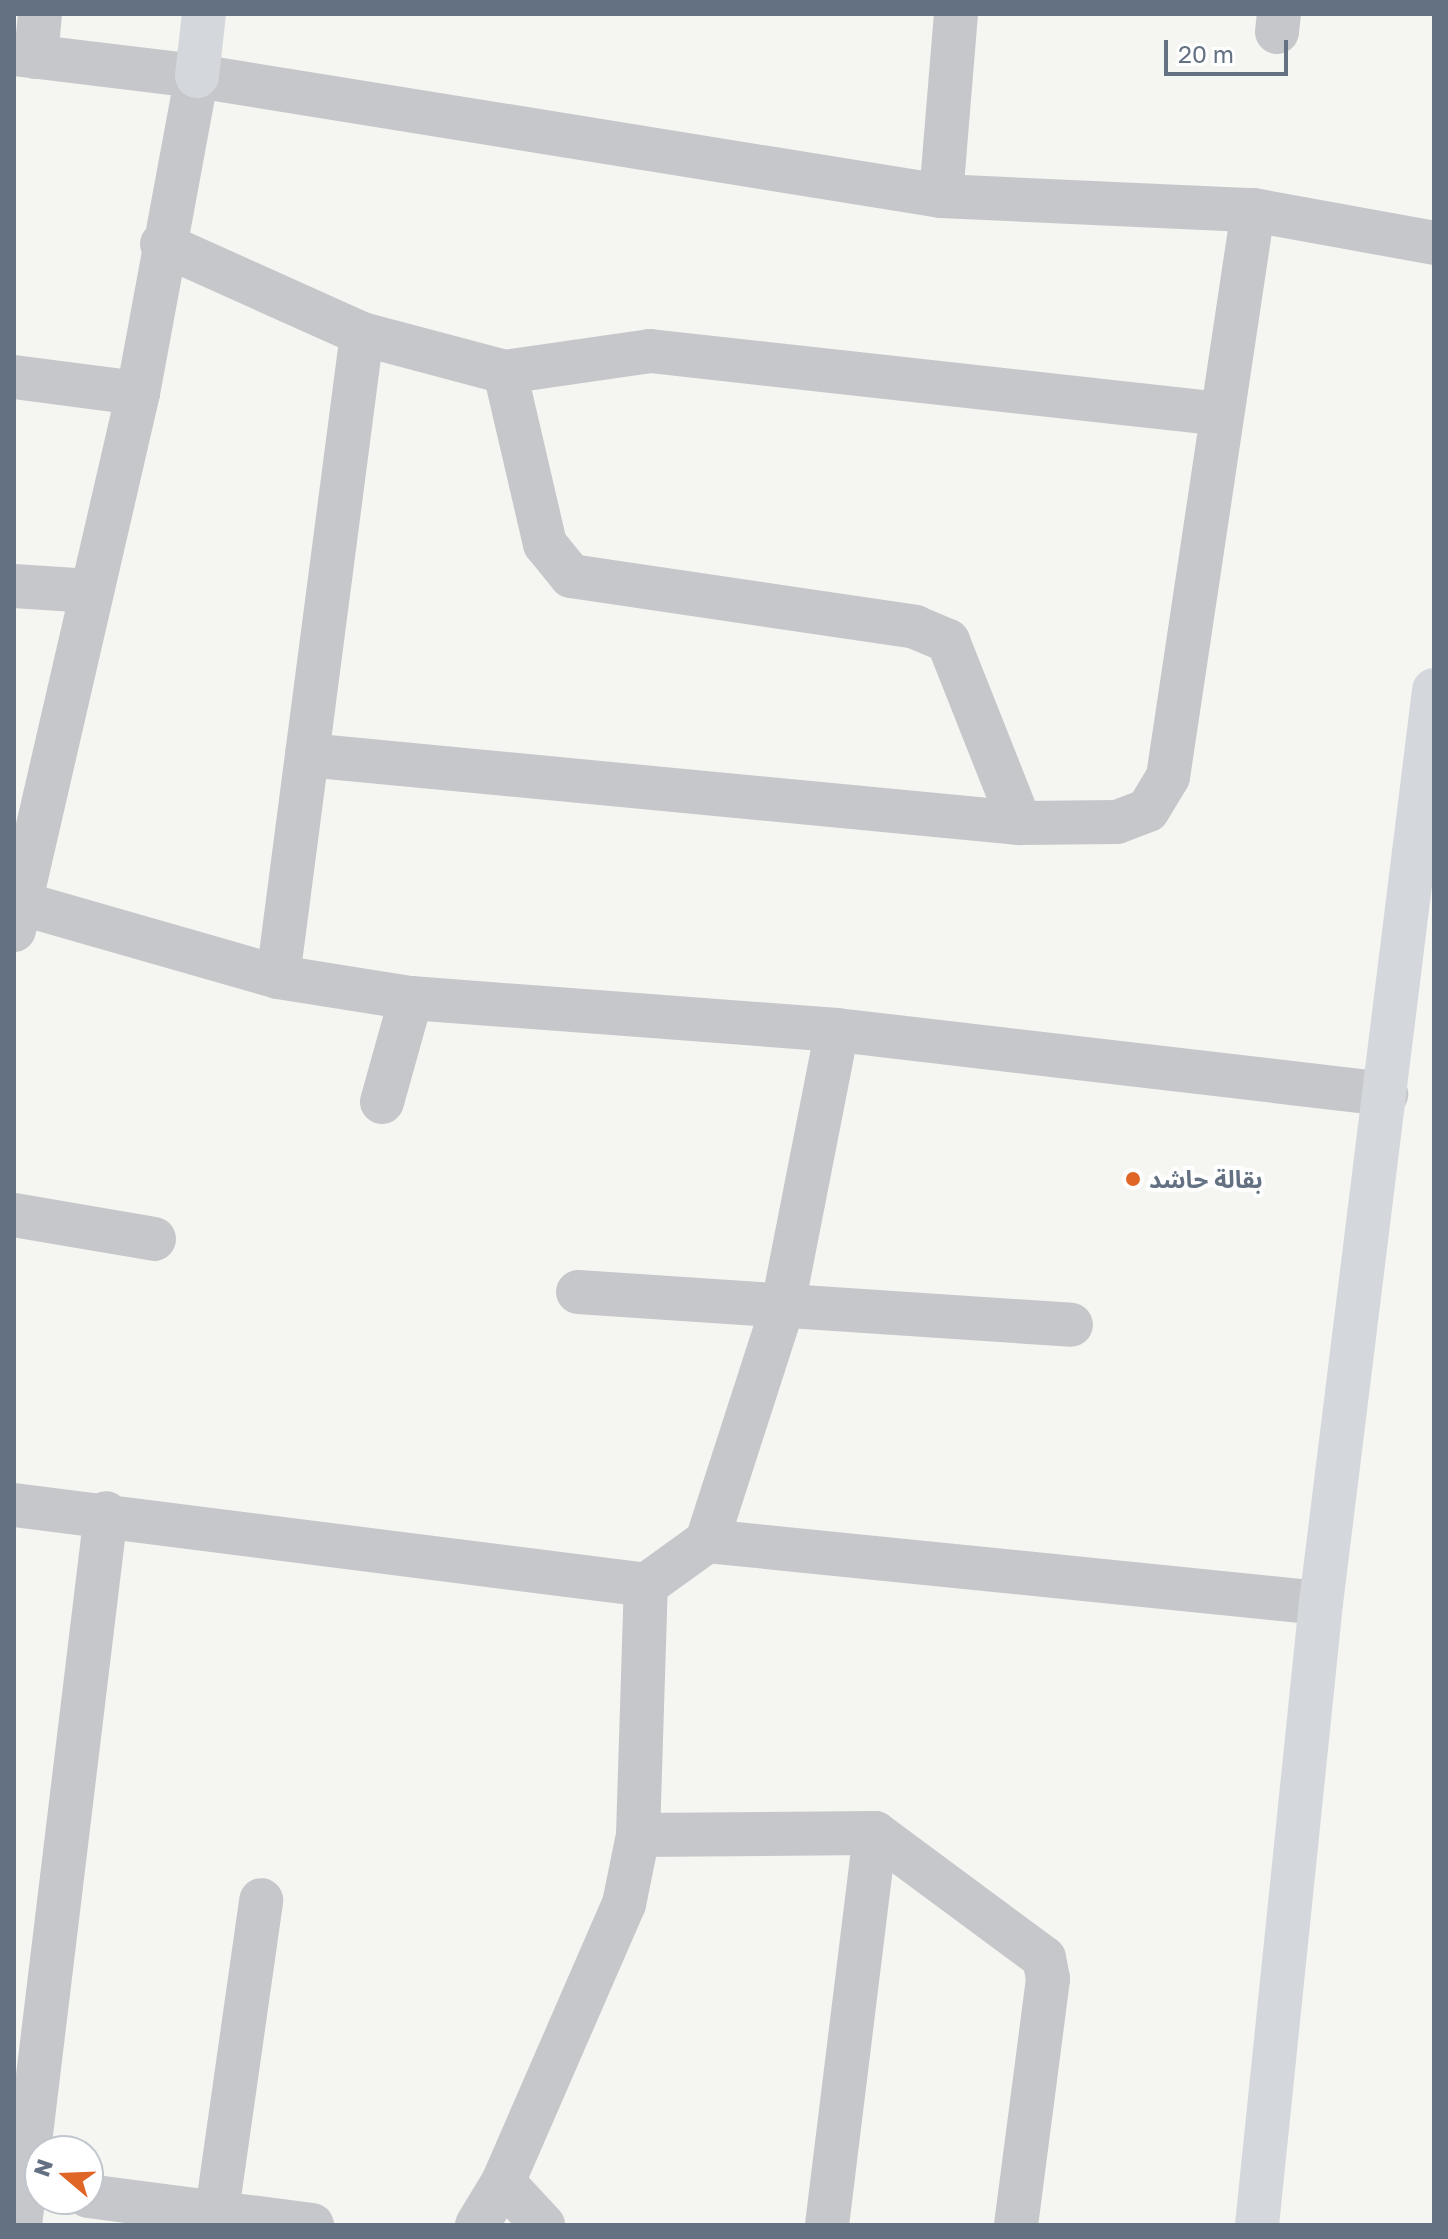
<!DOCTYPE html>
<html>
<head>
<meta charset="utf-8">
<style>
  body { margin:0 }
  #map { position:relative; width:1448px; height:2239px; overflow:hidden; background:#f5f5f1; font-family:"Golos Text","Noto Sans Arabic",sans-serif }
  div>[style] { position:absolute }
  .street>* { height:44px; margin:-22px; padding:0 22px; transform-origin:22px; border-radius:22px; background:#c5c7cb }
  .secondary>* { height:44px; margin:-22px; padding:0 22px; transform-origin:22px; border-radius:22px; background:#d4d8dc }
  .wall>* { inset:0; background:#93989d }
  .dots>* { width:22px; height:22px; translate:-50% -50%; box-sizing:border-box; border:4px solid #fff; border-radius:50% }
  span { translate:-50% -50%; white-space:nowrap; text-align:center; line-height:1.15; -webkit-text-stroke:8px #fff; paint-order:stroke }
  .poi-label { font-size:24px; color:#647182; font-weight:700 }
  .left { translate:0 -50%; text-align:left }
  .frame { position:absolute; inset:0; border:16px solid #647182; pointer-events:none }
  .north { position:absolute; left:24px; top:2135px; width:80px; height:80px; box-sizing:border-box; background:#fff; border:2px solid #c1c6cd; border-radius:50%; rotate:289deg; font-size:22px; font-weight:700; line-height:32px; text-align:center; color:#647182 }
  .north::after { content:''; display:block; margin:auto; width:28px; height:36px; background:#e06627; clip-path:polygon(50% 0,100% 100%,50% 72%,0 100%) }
  .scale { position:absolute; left:1164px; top:40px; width:124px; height:36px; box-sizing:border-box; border:4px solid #647182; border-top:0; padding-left:10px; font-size:24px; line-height:28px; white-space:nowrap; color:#647182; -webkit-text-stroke:6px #fff; paint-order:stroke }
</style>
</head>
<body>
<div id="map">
  <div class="street">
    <i style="left:1277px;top:32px;width:18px;rotate:-84deg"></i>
    <i style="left:14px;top:54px;width:184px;rotate:6.9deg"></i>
    <i style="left:197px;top:76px;width:754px;rotate:9.16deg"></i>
    <i style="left:941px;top:196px;width:312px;rotate:2.6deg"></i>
    <i style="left:1253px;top:210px;width:184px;rotate:10.3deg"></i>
    <i style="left:36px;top:57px;width:43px;rotate:-84.7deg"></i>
    <i style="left:941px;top:196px;width:183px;rotate:-85.3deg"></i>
    <i style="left:162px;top:244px;width:219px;rotate:24.2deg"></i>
    <i style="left:362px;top:334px;width:148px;rotate:14.9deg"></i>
    <i style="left:505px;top:372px;width:147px;rotate:-8.2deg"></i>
    <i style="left:650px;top:351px;width:575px;rotate:6.29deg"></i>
    <i style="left:505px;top:372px;width:177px;rotate:76.9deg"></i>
    <i style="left:545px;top:544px;width:41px;rotate:50.9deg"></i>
    <i style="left:571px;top:576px;width:348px;rotate:8.4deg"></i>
    <i style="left:915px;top:627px;width:36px;rotate:23deg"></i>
    <i style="left:948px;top:641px;width:196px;rotate:68.4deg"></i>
    <i style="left:14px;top:377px;width:125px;rotate:7.4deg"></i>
    <i style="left:14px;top:586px;width:77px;rotate:3.7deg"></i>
    <i style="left:307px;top:755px;width:716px;rotate:5.45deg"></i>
    <i style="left:1020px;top:823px;width:97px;rotate:-0.6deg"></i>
    <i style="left:1117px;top:822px;width:33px;rotate:-21deg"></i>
    <i style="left:1148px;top:810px;width:39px;rotate:-59deg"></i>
    <i style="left:1168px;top:777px;width:573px;rotate:-81.47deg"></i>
    <i style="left:20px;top:903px;width:268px;rotate:16deg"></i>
    <i style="left:278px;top:977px;width:135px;rotate:9deg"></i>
    <i style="left:411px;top:998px;width:427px;rotate:4.3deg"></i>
    <i style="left:837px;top:1030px;width:553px;rotate:6.65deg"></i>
    <i style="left:14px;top:930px;width:551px;rotate:-77deg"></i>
    <i style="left:138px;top:393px;width:322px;rotate:-79.5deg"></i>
    <i style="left:278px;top:977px;width:648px;rotate:-82.56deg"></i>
    <i style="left:382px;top:1102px;width:108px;rotate:-74.4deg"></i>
    <i style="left:14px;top:1215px;width:142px;rotate:9.7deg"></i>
    <i style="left:578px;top:1292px;width:494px;rotate:3.8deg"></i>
    <i style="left:14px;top:1505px;width:637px;rotate:7.21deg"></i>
    <i style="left:707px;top:1541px;width:617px;rotate:5.77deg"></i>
    <i style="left:638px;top:1835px;width:237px;rotate:-0.5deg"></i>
    <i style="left:875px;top:1833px;width:210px;rotate:36.5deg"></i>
    <i style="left:1044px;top:1958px;width:21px;rotate:79deg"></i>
    <i style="left:1048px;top:1979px;width:248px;rotate:97.4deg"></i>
    <i style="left:503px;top:2182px;width:59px;rotate:47.1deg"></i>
    <i style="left:88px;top:2196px;width:226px;rotate:7.4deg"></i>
    <i style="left:217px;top:2211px;width:314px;rotate:-81.9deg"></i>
    <i style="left:20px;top:2225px;width:717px;rotate:-83.11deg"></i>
    <i style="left:477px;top:2225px;width:50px;rotate:-58.8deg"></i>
    <i style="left:503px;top:2182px;width:303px;rotate:-66.5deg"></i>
    <i style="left:624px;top:1904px;width:70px;rotate:-78.5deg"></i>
    <i style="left:638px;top:1835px;width:250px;rotate:-88.2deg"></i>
    <i style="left:646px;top:1585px;width:75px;rotate:-35.8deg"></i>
    <i style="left:707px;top:1541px;width:248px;rotate:-72.1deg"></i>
    <i style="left:783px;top:1305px;width:280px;rotate:-78.9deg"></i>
    <i style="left:827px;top:2225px;width:395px;rotate:-83deg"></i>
  </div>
  <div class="secondary">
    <i style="left:197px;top:76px;width:62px;rotate:-83.6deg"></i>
    <i style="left:1257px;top:2225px;width:625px;rotate:-84.13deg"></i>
    <i style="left:1321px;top:1603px;width:920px;rotate:-82.94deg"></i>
  </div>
  <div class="wall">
    <i style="clip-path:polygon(1434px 1231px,1434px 1268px,1433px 1268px)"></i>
  </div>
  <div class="dots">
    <i style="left:1133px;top:1179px;background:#e06627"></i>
  </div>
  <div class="poi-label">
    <span class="left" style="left:1149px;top:1179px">بقالة حاشد</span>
  </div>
  <div class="frame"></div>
  <div class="north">N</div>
  <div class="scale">20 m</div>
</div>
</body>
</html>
